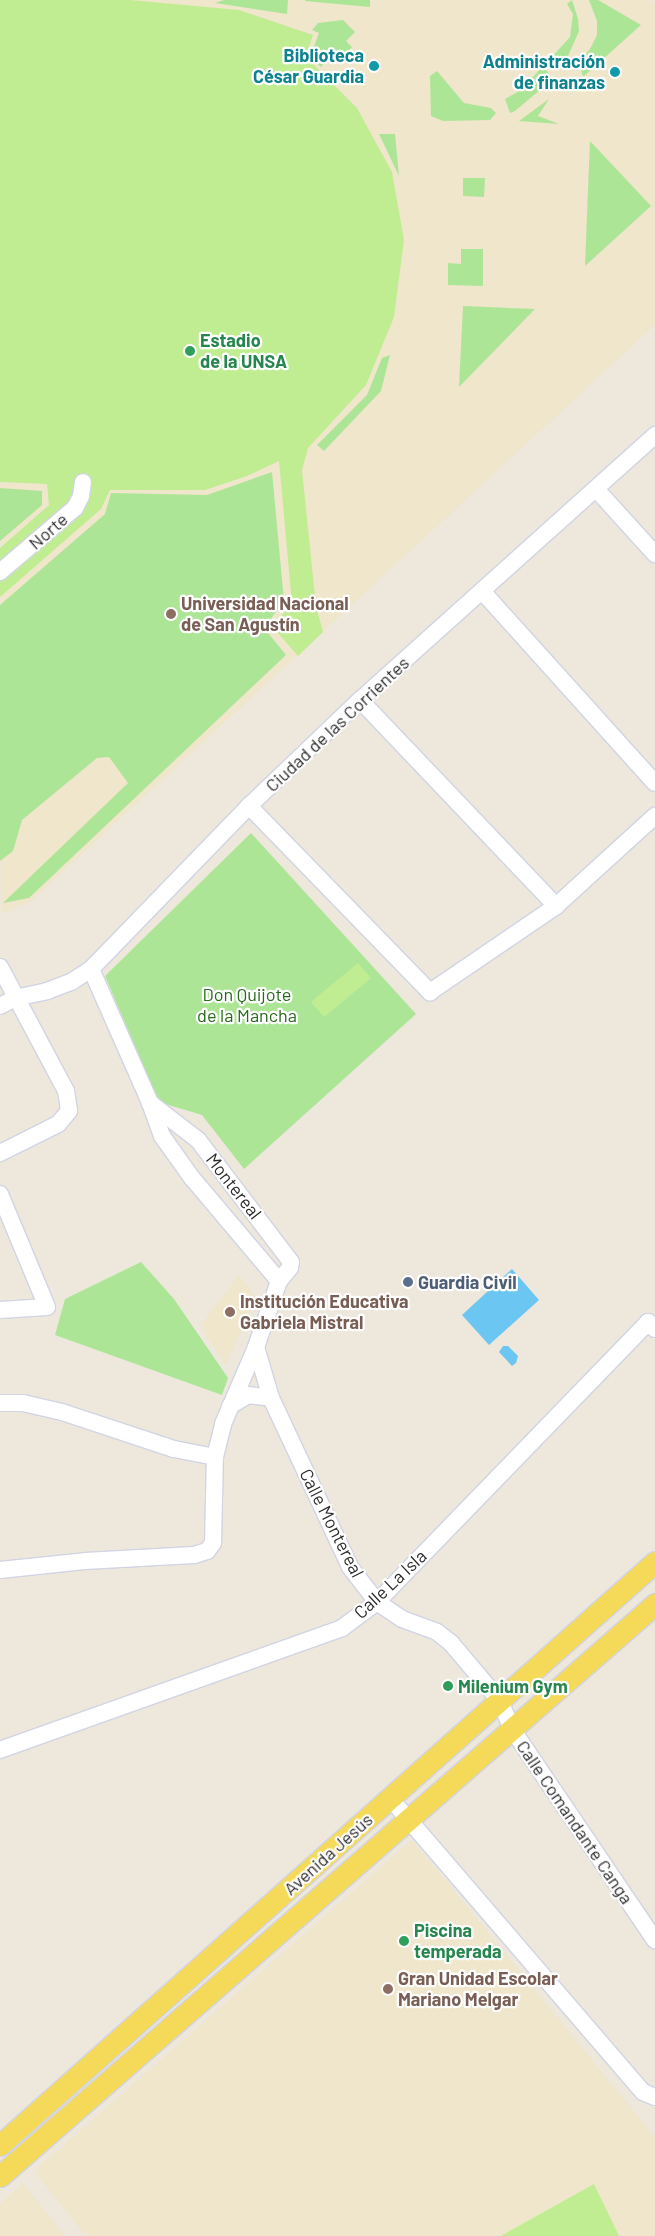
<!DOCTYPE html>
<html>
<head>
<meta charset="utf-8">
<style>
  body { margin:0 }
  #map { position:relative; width:655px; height:2236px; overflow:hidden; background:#ede7dc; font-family:Barlow,sans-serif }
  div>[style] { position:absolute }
  .education>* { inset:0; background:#efe6cb }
  .green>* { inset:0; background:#ade597 }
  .pitch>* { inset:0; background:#c1ed92 }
  .water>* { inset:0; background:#6cc6f2 }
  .roads { filter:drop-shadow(1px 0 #d1d4e4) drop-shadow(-1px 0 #d1d4e4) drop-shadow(0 1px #d1d4e4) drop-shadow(0 -1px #d1d4e4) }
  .minor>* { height:16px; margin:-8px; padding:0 8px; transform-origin:8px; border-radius:8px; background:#fff }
  .major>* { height:21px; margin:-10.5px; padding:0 10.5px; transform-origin:10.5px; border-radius:10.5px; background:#f5da5a }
  .dots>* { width:14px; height:14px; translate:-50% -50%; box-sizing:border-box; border:2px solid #fff; border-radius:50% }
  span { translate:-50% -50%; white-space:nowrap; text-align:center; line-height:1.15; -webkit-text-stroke:4.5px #fff; paint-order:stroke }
  .culture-label { font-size:18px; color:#0d838f; font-weight:700 }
  .right { translate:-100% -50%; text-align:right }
  .leisure-label { font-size:18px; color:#27864d; font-weight:700 }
  .left { translate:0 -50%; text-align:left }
  .street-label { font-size:18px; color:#2b2b2b }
  .education-label { font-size:18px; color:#785e54; font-weight:700 }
  .park-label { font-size:18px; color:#246a18 }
  .service-label { font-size:18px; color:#4e5e75; font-weight:700 }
</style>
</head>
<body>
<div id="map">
  <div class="education">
    <i style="clip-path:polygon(0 0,648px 0,655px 4px,655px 325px,30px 902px,1px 914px)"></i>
    <i style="clip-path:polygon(239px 1275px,257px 1299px,225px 1365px,200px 1326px)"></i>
    <i style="clip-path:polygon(412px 1840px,655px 2137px,655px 2236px,86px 2236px,34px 2171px)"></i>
    <i style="clip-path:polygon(23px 2183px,65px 2236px,0 2236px,0 2204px)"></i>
  </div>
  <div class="green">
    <i style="clip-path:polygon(224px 0,288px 0,287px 14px,215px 3px)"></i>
    <i style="clip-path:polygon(305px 0,370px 0,370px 7px,305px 1px)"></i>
    <i style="clip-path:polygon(572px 0,578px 19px,579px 31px,562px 70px,551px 58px,570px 37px,573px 14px,567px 4px)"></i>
    <i style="clip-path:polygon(589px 0,598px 0,641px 25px,583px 77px,579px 62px,590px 49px,597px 35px,597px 21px)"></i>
    <i style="clip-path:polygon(343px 20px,355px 32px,346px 41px,352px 47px,338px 62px,331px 56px,321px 67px,310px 57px,319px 33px,312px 30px,318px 23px)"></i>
    <i style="clip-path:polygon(543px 66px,553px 79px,515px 111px,510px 113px,505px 99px,521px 90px)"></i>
    <i style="clip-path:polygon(437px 71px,464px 103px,491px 108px,496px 113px,490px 120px,443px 121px,431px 116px,430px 76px)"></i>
    <i style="clip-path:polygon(549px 99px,538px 116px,559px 124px,519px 121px)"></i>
    <i style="clip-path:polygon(379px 134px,395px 134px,399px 176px)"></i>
    <i style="clip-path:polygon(590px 141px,651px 206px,585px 266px)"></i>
    <i style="clip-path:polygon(463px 178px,485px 178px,484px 197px,463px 196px)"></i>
    <i style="clip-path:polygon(461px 249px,483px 249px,483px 286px,448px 285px,448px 263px,461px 264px)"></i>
    <i style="clip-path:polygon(463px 306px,535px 309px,459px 387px)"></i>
    <i style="clip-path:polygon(390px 355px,381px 391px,324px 451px,317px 445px,367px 395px,382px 358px)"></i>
    <i style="clip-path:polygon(272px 472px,284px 601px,264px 628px,286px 655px,29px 898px,3px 903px,128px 783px,109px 757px,97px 758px,22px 820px,13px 851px,0 861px,0 605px,105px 514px,111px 493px,207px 495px)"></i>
    <i style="clip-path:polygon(0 488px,42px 491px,42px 505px,0 541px)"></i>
    <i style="clip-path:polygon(251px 833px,416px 1014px,244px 1169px,202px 1115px,159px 1102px,105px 976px)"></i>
    <i style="clip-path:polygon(141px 1262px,174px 1299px,228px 1378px,222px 1395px,55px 1335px,65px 1299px)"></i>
  </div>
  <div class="pitch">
    <i style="clip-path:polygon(0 0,130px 0,239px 10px,313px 35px,306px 57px,357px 108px,392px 172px,404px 240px,394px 317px,366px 385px,308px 448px,302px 470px,316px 606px,323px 632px,298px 656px,272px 626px,292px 604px,279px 461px,247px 476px,205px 490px,110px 490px,101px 509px,0 597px,0 548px,49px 505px,47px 484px,0 482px)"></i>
    <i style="clip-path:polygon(358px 963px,371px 978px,324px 1017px,311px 1002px)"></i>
    <i style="clip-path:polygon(594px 2184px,619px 2236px,501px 2236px)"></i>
  </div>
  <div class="water">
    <i style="clip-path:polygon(512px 1269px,539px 1300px,489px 1345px,462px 1315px)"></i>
    <i style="clip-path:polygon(503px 1346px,508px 1346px,518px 1356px,516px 1363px,512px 1366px,499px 1352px)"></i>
  </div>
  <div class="roads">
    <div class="minor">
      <i style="left:596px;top:489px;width:88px;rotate:47.8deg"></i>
      <i style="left:0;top:572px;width:99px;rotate:-40.5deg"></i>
      <i style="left:75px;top:508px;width:13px;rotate:-63deg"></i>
      <i style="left:81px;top:496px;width:14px;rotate:-82deg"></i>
      <i style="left:482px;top:591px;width:258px;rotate:48deg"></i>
      <i style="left:360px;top:700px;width:284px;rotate:46.4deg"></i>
      <i style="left:249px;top:806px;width:260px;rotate:45.8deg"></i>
      <i style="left:430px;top:992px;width:153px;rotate:-34.3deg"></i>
      <i style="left:556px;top:906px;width:134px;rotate:-42.3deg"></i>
      <i style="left:0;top:967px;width:140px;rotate:62deg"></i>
      <i style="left:66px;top:1091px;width:20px;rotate:81deg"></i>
      <i style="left:69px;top:1111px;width:17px;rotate:130deg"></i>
      <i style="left:58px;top:1124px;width:65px;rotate:153.4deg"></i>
      <i style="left:91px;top:969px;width:146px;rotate:66.2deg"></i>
      <i style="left:150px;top:1103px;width:35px;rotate:70deg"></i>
      <i style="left:162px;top:1136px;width:52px;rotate:54.5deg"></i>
      <i style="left:192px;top:1178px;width:135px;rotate:49.8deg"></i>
      <i style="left:0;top:1006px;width:17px;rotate:-28deg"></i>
      <i style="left:15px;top:998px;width:33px;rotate:-12deg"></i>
      <i style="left:47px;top:991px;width:26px;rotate:-21deg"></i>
      <i style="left:71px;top:982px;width:24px;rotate:-33deg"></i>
      <i style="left:91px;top:969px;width:227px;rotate:-45.9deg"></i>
      <i style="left:249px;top:806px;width:153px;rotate:-43.7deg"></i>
      <i style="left:360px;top:700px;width:397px;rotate:-41.9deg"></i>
      <i style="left:0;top:1194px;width:122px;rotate:67.4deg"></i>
      <i style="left:47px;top:1307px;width:47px;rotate:176.3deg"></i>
      <i style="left:256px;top:1347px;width:53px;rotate:73.6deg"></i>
      <i style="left:271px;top:1398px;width:187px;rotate:64.9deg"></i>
      <i style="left:350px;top:1567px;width:44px;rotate:52.4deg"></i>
      <i style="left:377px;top:1602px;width:30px;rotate:34deg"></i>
      <i style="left:402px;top:1619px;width:37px;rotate:20deg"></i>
      <i style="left:437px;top:1632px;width:18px;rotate:38deg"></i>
      <i style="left:451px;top:1643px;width:76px;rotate:49.8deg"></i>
      <i style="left:500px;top:1701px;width:30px;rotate:67deg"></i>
      <i style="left:512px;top:1729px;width:255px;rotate:55.9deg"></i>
      <i style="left:0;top:1403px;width:23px"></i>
      <i style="left:23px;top:1403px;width:40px;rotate:13deg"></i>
      <i style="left:62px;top:1412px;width:118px;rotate:18.3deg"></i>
      <i style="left:174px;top:1449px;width:42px;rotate:11deg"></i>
      <i style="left:230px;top:1406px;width:21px;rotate:-31deg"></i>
      <i style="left:248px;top:1395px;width:23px;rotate:7deg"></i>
      <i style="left:0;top:1570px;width:85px;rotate:-6deg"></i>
      <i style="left:85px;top:1561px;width:109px;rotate:-3.2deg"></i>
      <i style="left:194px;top:1555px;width:14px;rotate:-17deg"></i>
      <i style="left:207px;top:1551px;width:10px;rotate:-53deg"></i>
      <i style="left:213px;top:1543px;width:86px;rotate:-88.7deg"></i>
      <i style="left:215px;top:1457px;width:34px;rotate:-76deg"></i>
      <i style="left:223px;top:1424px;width:84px;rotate:-66.8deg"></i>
      <i style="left:256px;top:1347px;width:70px;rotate:-70.8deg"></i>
      <i style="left:279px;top:1281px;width:17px;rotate:-50deg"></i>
      <i style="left:290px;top:1268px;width:6px;rotate:-81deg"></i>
      <i style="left:291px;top:1262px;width:153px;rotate:-127.3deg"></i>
      <i style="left:198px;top:1140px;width:61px;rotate:-142.4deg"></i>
      <i style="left:0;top:1750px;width:363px;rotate:-19.6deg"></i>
      <i style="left:342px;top:1628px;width:44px;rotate:-36.6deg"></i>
      <i style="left:377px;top:1602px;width:390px;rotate:-45.9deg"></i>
      <i style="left:648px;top:1322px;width:10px;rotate:45deg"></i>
      <i style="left:390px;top:1798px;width:388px;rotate:49.3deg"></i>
      <i style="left:643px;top:2092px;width:13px;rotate:23deg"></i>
    </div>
    <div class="major">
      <i style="left:0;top:2145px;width:877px;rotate:-41.67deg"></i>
      <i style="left:0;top:2176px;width:870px;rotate:-41.13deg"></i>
    </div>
  </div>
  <div class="dots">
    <i style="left:374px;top:66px;background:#0f9aa8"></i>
    <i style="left:615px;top:72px;background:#0f9aa8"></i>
    <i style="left:190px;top:351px;background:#2e9e5b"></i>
    <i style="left:171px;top:614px;background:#8d6e63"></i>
    <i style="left:408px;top:1282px;background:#5c6f8a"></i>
    <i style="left:230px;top:1312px;background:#8d6e63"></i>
    <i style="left:448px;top:1686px;background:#2e9e5b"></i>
    <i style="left:404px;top:1941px;background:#2e9e5b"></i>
    <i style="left:388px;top:1989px;background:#8d6e63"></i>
  </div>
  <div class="culture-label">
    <span class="right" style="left:364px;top:66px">Biblioteca<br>César Guardia</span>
    <span class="right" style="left:605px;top:72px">Administración<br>de finanzas</span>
  </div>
  <div class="leisure-label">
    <span class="left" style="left:200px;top:351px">Estadio<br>de la UNSA</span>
    <span class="left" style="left:458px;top:1686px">Milenium Gym</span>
    <span class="left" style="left:414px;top:1941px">Piscina<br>temperada</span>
  </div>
  <div class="street-label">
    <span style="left:48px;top:531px;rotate:-41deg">Norte</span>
    <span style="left:337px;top:724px;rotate:-43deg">Ciudad de las Corrientes</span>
    <span style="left:234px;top:1186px;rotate:52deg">Montereal</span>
    <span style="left:332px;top:1523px;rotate:63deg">Calle Montereal</span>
    <span style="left:390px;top:1584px;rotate:-43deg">Calle La Isla</span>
    <span style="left:575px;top:1822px;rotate:56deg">Calle Comandante Canga</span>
    <span style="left:328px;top:1854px;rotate:-42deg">Avenida Jesús</span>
  </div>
  <div class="education-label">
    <span class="left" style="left:181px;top:614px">Universidad Nacional<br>de San Agustín</span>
    <span class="left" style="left:240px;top:1312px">Institución Educativa<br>Gabriela Mistral</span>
    <span class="left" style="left:398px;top:1989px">Gran Unidad Escolar<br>Mariano Melgar</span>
  </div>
  <div class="park-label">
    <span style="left:247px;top:1005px">Don Quijote<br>de la Mancha</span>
  </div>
  <div class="service-label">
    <span class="left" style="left:418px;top:1282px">Guardia Civil</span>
  </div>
</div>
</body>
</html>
